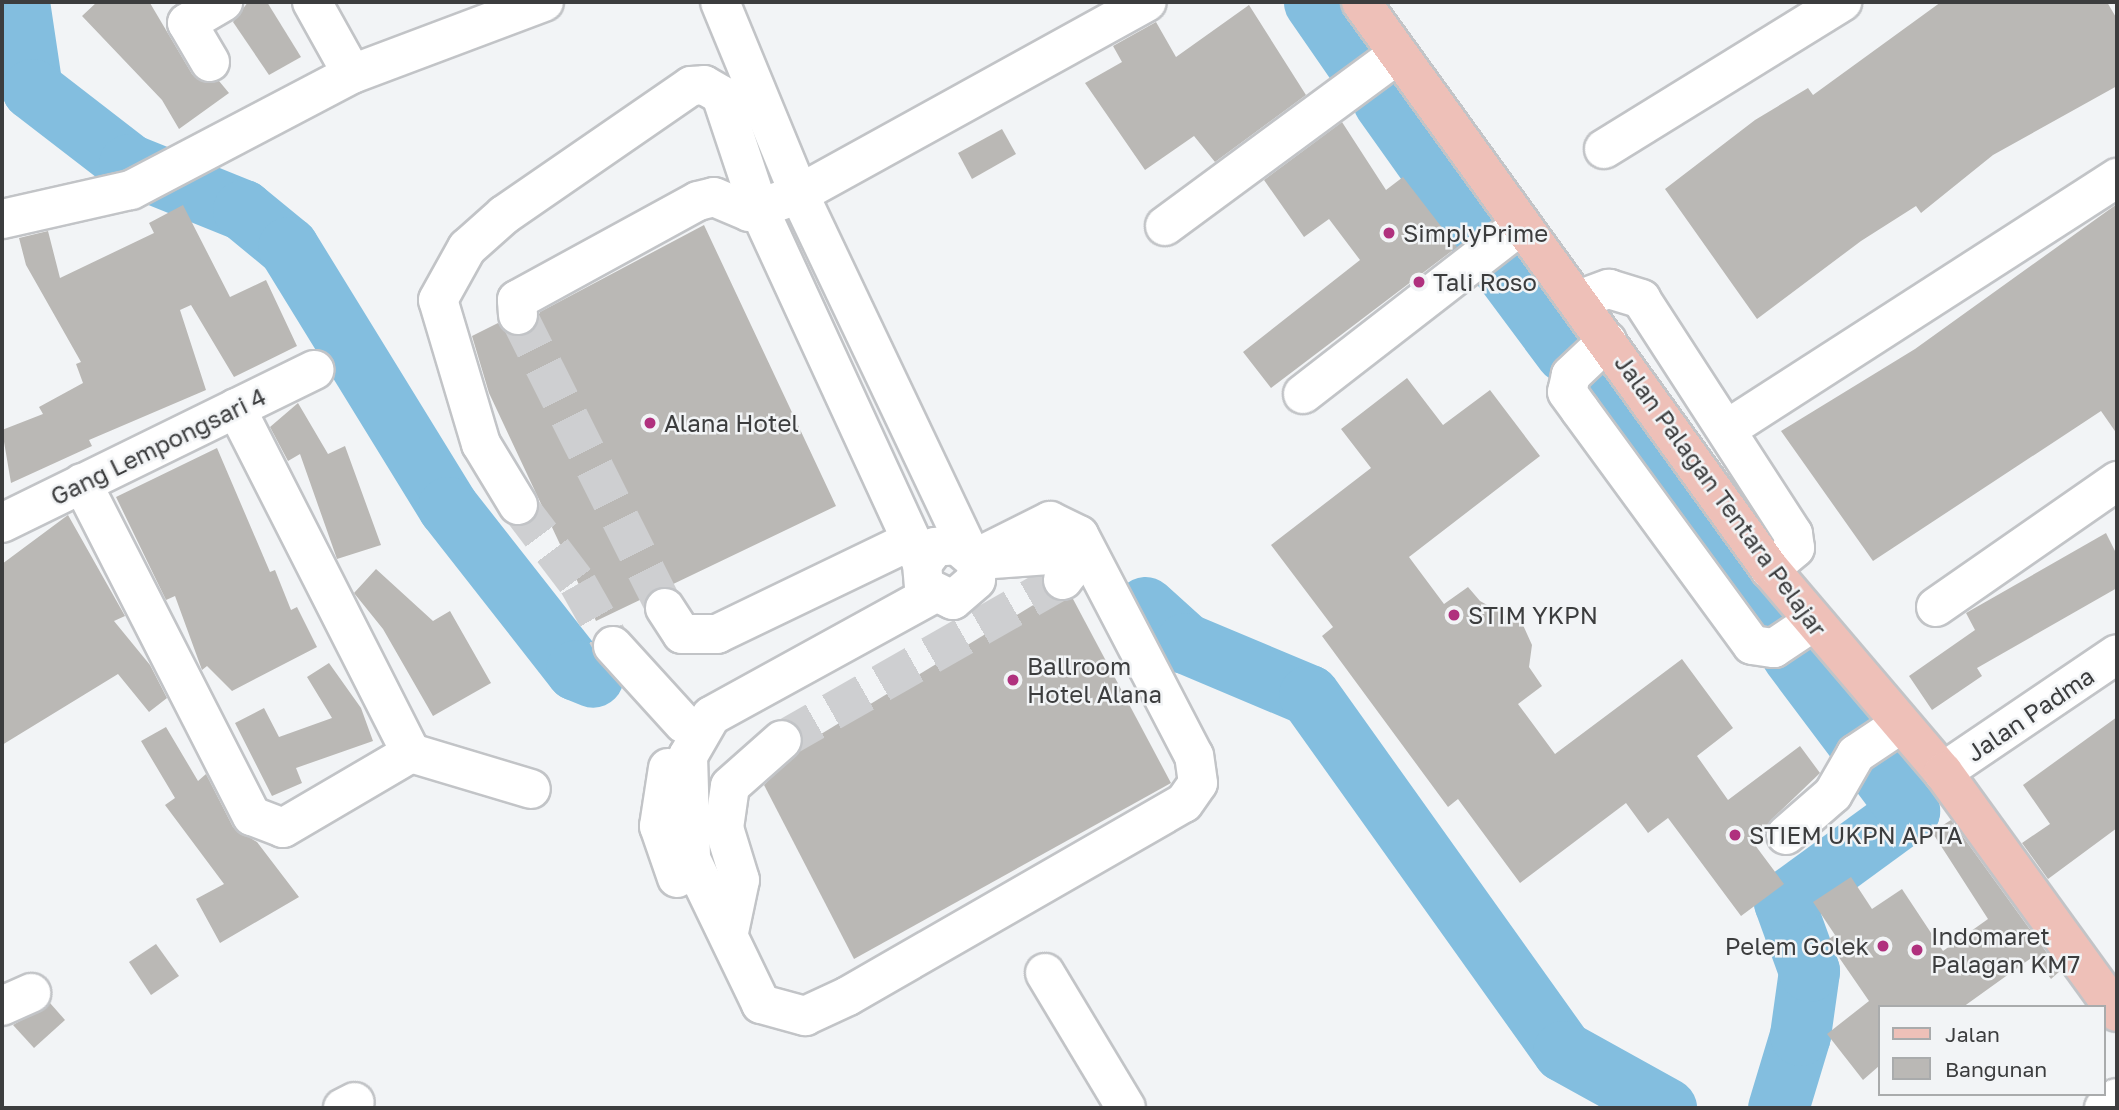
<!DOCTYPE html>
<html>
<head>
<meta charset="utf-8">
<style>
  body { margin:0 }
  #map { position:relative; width:2119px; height:1110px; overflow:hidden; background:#f2f4f6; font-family:"Golos Text",sans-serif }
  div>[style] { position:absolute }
  .river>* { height:61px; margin:-30.5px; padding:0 30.5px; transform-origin:30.5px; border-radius:30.5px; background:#83bedf }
  .building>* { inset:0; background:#bab8b5 }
  .minor-tunnel>* { height:38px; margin-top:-19px; transform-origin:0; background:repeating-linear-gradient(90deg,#cecfd1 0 38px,transparent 0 57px) }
  .roads { filter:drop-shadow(2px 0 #c2c4c7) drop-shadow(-2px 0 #c2c4c7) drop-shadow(0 2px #c2c4c7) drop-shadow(0 -2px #c2c4c7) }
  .minor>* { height:38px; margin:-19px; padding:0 19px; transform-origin:19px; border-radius:19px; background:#fff }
  .major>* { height:38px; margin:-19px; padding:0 19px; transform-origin:19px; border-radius:19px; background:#eec0b8 }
  .dots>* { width:19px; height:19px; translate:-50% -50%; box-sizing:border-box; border:4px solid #f2f4f6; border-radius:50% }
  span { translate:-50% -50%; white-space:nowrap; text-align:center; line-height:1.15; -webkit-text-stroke:5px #f2f4f6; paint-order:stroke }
  .poi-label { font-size:24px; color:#3c3d3e }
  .left { translate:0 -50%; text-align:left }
  .right { translate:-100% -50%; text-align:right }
  .street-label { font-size:24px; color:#3c3d3e }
  .frame { position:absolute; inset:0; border:4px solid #3c3d3e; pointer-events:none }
  .legend { position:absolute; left:1878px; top:1005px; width:228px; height:91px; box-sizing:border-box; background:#f2f4f6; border:2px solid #a9abac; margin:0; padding:9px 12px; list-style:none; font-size:21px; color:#3c3d3e }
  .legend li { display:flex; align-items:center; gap:14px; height:35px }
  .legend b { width:35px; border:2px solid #a9abac }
</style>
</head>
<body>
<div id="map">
  <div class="river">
    <i style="left:19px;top:2px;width:88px;rotate:81.5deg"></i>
    <i style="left:32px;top:89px;width:123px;rotate:37.7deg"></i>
    <i style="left:129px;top:164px;width:123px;rotate:22deg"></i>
    <i style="left:243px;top:210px;width:58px;rotate:39.4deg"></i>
    <i style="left:288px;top:247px;width:305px;rotate:58.4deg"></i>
    <i style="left:448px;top:507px;width:207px;rotate:51.9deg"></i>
    <i style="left:576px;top:670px;width:18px;rotate:22deg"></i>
    <i style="left:1314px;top:2px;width:75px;rotate:55.3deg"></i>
    <i style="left:1383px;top:101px;width:166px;rotate:54.6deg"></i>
    <i style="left:1499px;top:263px;width:111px;rotate:53.4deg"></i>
    <i style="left:1587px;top:382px;width:304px;rotate:53.2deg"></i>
    <i style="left:1145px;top:607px;width:54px;rotate:42deg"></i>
    <i style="left:1185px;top:643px;width:134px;rotate:22.8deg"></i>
    <i style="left:1309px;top:695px;width:437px;rotate:54.5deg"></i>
    <i style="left:1563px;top:1051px;width:118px;rotate:29deg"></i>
    <i style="left:1778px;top:1108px;width:76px;rotate:-73.2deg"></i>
    <i style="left:1800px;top:1035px;width:65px;rotate:-82deg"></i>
    <i style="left:1809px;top:971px;width:73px;rotate:-109.9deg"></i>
    <i style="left:1784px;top:902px;width:155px;rotate:-36.1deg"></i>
    <i style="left:1909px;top:811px;width:195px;rotate:-126.9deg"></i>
  </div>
  <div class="building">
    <i style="clip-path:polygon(97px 2px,150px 3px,192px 74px,200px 81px,219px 81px,229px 93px,179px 129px,162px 100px,82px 16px)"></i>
    <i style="clip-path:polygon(248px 2px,267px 2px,301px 57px,269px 75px,233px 22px)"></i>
    <i style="clip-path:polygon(1941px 2px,2107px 2px,2117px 19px,2117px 86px,1993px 155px,1921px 213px,1916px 206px,1861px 241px,1757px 319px,1665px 189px,1755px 120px,1808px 88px,1813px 95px)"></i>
    <i style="clip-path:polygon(1249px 5px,1306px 95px,1215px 162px,1194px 136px,1145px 170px,1085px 83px,1122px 62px,1113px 46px,1156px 22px,1176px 57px)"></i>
    <i style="clip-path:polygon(1342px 122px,1386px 190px,1403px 177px,1457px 247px,1271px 388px,1243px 352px,1360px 260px,1329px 219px,1304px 237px,1264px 180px)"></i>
    <i style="clip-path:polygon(1002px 129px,1016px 154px,972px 179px,958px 153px)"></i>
    <i style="clip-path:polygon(2117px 204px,2117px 434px,2101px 411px,1873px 561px,1781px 431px,1915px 349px)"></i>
    <i style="clip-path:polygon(183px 205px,230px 297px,266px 280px,297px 346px,234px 377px,191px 305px,180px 310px,206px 390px,89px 440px,92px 446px,11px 483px,2px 430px,43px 414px,39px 407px,83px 383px,76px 364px,81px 362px,26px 265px,19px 238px,48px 231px,60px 278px,154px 233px,149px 223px)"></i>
    <i style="clip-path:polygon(704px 225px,836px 506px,596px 621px,489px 393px,472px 336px,498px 323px,509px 335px,530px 333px,540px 312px)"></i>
    <i style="clip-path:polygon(1407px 378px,1443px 425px,1490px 390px,1540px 456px,1409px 557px,1444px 604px,1468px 587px,1480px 601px,1523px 625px,1532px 645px,1529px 667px,1542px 686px,1518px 704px,1555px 754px,1682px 659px,1733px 728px,1697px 756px,1728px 800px,1800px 746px,1820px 773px,1772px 819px,1755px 845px,1784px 884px,1741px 916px,1668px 818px,1648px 833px,1626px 803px,1520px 883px,1458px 799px,1448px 807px,1322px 636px,1333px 627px,1271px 545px,1371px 468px,1341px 429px)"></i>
    <i style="clip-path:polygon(298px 403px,328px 454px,345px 446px,381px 545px,337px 559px,300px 454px,288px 461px,270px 427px)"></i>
    <i style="clip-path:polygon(217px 448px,270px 572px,275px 570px,291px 610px,297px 607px,317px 647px,232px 691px,207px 666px,202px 670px,175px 596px,166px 600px,116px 497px)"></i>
    <i style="clip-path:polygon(68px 515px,125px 616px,114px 621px,150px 665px,167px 698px,149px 712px,118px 674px,2px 745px,2px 564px)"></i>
    <i style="clip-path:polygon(2106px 533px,2117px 555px,2117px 588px,1977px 668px,1982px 676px,1932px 710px,1909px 676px,1975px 630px,1966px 613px)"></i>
    <i style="clip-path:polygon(376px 569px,433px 621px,450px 611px,491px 683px,433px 716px,383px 629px,354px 593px)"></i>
    <i style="clip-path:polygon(1048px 596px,1073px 599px,1171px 783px,854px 959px,764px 785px,803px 745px)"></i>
    <i style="clip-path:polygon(329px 663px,361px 708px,373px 741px,296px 768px,302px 783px,272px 796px,235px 723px,264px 708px,279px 737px,332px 718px,307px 677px)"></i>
    <i style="clip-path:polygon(2117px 717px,2117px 828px,2048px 879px,2022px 843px,2050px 824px,2023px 785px)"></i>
    <i style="clip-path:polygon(166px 727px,198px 781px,206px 774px,233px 827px,257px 842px,299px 897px,220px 943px,196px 899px,224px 884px,165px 805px,175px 798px,141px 741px)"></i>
    <i style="clip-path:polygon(1951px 820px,2060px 971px,2051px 979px,2034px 956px,1963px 1007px,1879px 1007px,1879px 1066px,1863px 1080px,1827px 1034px,1869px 1001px,1827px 940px,1835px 935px,1813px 902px,1851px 877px,1872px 909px,1902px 889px,1943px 951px,1988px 919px,1932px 832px)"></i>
    <i style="clip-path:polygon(156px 944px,179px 976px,151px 995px,129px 962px)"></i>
    <i style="clip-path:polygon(50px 1003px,65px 1020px,34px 1048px,13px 1025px)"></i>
  </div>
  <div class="minor-tunnel">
    <i style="left:518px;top:315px;width:328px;rotate:63.4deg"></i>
    <i style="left:518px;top:505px;width:99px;rotate:52.8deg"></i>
    <i style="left:578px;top:584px;width:71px;rotate:60.6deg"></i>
    <i style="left:782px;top:740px;width:323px;rotate:-29.7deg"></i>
  </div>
  <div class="roads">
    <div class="minor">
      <i style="left:312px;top:2px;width:82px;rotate:60.9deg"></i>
      <i style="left:720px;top:2px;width:208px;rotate:67.6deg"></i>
      <i style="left:799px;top:194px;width:394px;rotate:64.6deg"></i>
      <i style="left:210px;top:62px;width:45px;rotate:-120.5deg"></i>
      <i style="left:187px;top:23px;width:42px;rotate:-30.3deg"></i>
      <i style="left:1604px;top:149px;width:280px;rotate:-31.7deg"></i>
      <i style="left:2px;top:219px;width:132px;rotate:-12.7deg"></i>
      <i style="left:131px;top:190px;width:250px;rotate:-27.7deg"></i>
      <i style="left:352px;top:74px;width:205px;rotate:-20.6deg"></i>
      <i style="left:1165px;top:226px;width:288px;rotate:-36.4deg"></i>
      <i style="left:1578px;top:300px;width:33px;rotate:-20deg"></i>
      <i style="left:1609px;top:289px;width:34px;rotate:17deg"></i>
      <i style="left:1641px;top:299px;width:280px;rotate:57.1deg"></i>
      <i style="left:1793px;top:534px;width:14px;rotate:82deg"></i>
      <i style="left:1795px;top:548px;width:33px;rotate:140deg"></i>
      <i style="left:518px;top:315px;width:15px;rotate:-94deg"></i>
      <i style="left:517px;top:300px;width:206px;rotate:-28.7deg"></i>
      <i style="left:698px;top:201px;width:16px;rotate:-14deg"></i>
      <i style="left:714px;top:197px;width:38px;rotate:23deg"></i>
      <i style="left:749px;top:212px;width:53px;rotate:-19.8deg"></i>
      <i style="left:799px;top:194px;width:397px;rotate:-28.9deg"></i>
      <i style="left:1607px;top:341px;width:50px;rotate:136.6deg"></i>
      <i style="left:1571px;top:375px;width:17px;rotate:103deg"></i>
      <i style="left:1567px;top:392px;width:22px;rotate:54deg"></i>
      <i style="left:1580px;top:410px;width:291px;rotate:53.8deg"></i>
      <i style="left:1752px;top:645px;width:22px;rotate:8deg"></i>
      <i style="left:1774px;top:648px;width:47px;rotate:-33.7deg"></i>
      <i style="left:1303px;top:394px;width:272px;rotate:-37.8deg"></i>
      <i style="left:236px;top:408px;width:387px;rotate:63.1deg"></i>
      <i style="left:411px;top:753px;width:125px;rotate:16.7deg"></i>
      <i style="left:1729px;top:428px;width:462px;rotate:-32.8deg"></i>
      <i style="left:82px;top:483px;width:374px;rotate:63deg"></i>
      <i style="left:252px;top:816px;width:33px;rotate:21deg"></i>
      <i style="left:283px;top:828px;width:148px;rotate:-30.4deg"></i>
      <i style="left:518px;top:505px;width:71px;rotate:-121.2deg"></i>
      <i style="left:481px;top:444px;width:150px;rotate:-106.6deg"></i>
      <i style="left:438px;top:300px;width:60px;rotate:-60.9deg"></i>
      <i style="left:467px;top:248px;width:50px;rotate:-41.7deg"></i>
      <i style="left:504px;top:215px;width:227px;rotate:-34.6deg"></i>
      <i style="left:691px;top:86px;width:13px;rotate:-4deg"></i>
      <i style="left:704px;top:85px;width:20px;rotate:30deg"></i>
      <i style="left:721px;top:95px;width:120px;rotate:71.6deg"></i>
      <i style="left:759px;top:209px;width:391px;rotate:65.3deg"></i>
      <i style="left:922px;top:564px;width:22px;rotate:85deg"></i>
      <i style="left:924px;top:586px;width:32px;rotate:26deg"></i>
      <i style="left:953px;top:600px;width:30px;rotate:-41deg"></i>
      <i style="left:976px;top:580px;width:18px;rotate:-87deg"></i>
      <i style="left:977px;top:562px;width:26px;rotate:-140deg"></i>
      <i style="left:957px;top:545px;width:22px;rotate:175deg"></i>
      <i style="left:935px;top:547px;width:21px;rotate:127deg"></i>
      <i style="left:2px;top:523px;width:348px;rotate:-26.1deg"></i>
      <i style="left:993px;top:559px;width:56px;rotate:-4.1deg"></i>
      <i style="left:1049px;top:555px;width:16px;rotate:18deg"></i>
      <i style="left:1064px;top:560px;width:13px;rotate:67deg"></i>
      <i style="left:1069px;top:572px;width:10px;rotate:127deg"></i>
      <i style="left:931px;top:595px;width:251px;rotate:151.2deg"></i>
      <i style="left:711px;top:716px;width:46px;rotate:119.9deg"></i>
      <i style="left:688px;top:756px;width:103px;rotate:88.3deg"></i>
      <i style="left:691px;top:859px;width:161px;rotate:64.2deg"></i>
      <i style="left:761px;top:1004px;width:46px;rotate:15.3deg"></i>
      <i style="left:805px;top:1016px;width:47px;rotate:-24.9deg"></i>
      <i style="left:848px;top:996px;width:387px;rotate:-29.9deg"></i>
      <i style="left:1184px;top:803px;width:24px;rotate:-55deg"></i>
      <i style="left:1198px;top:783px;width:27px;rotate:-98deg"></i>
      <i style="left:1194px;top:756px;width:249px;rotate:-117.5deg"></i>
      <i style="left:1079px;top:535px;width:32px;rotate:-154deg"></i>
      <i style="left:1050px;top:521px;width:85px;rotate:153.4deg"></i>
      <i style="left:1936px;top:607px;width:221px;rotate:-34.8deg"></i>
      <i style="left:665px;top:608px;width:31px;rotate:57deg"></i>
      <i style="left:682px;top:634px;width:35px"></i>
      <i style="left:717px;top:634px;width:214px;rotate:-25.7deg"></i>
      <i style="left:613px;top:646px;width:105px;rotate:47.7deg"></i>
      <i style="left:668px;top:768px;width:59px;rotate:98.8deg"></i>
      <i style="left:659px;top:826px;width:55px;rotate:70.9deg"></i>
      <i style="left:1943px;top:772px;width:210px;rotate:-34.1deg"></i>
      <i style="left:1786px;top:835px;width:62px;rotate:-41.1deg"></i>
      <i style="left:1833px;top:794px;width:46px;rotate:-60.1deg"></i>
      <i style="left:1856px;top:754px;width:50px;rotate:-33.7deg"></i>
      <i style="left:729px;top:932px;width:53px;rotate:-78.1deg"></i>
      <i style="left:740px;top:880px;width:54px;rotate:-107.1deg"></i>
      <i style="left:724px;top:828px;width:42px;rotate:-81.9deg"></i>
      <i style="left:730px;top:786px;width:69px;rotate:-41.5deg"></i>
      <i style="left:1045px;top:973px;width:157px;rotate:59deg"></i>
      <i style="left:2px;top:1006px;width:32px;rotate:-24deg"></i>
      <i style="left:343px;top:1108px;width:13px;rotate:-27deg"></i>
      <i style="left:2104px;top:1108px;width:16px;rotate:-38deg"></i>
    </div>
    <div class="major">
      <i style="left:1361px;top:2px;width:699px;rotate:54.2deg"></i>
      <i style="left:1770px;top:569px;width:267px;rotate:49.6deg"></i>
      <i style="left:1943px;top:772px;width:296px;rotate:54.1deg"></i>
    </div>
  </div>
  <div class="dots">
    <i style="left:1389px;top:233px;background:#b0317e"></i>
    <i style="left:1419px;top:282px;background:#b0317e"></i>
    <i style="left:650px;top:423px;background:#b0317e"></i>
    <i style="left:1454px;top:615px;background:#b0317e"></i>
    <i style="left:1013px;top:680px;background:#b0317e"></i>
    <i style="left:1735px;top:835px;background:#b0317e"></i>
    <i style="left:1883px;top:946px;background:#b0317e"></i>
    <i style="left:1917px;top:950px;background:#b0317e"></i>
  </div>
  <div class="poi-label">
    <span class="left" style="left:1403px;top:233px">SimplyPrime</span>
    <span class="left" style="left:1433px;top:282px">Tali Roso</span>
    <span class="left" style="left:664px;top:423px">Alana Hotel</span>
    <span class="left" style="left:1468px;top:615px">STIM YKPN</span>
    <span class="left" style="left:1027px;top:680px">Ballroom<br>Hotel Alana</span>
    <span class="left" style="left:1749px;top:835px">STIEM UKPN APTA</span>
    <span class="left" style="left:1931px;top:950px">Indomaret<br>Palagan KM7</span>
    <span class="right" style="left:1869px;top:946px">Pelem Golek</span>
  </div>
  <div class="street-label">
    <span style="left:158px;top:446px;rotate:-26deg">Gang Lempongsari 4</span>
    <span style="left:1721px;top:495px;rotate:54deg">Jalan Palagan Tentara Pelajar</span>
    <span style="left:2030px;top:714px;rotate:-34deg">Jalan Padma</span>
  </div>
  <div class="frame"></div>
  <ul class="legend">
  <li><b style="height:9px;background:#eec0b8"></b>Jalan</li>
  <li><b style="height:19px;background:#bab8b5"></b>Bangunan</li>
  </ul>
</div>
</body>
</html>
